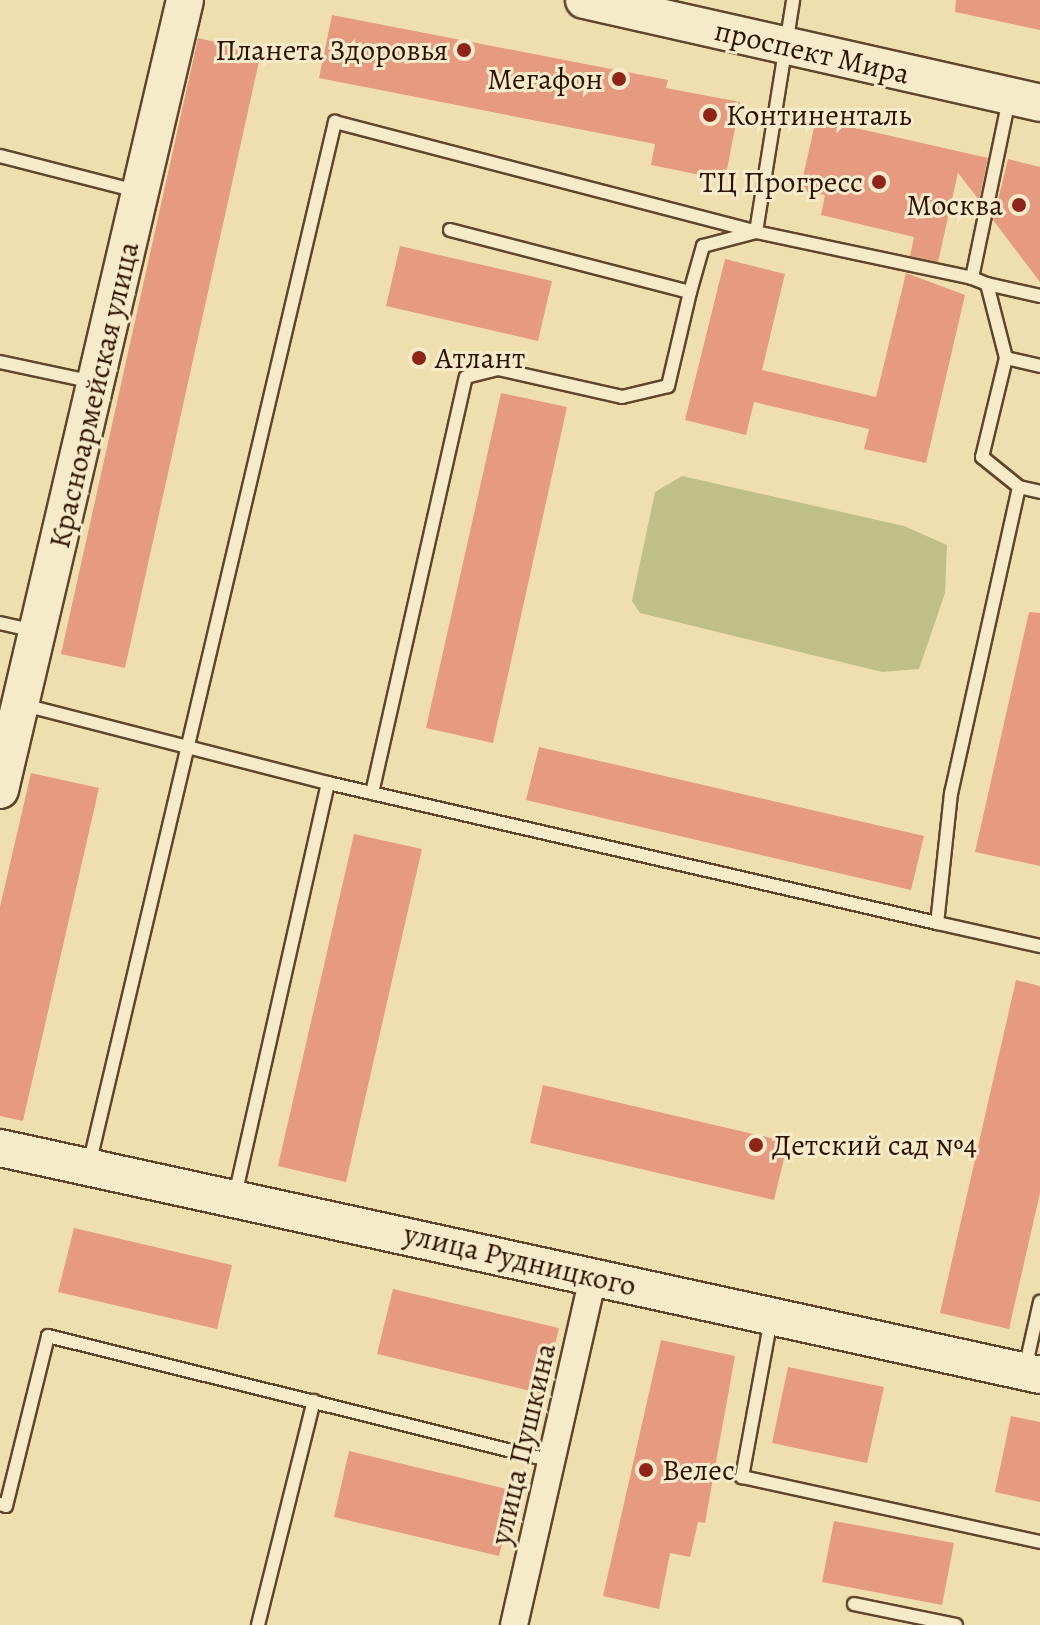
<!DOCTYPE html>
<html>
<head>
<meta charset="utf-8">
<style>
  body { margin:0 }
  #map { position:relative; width:1040px; height:1625px; overflow:hidden; background:#f0dfae; font-family:Alegreya,serif }
  div>[style] { position:absolute }
  .green>* { inset:0; background:#bec087 }
  .building>* { inset:0; background:#e69b81 }
  .roads { filter:drop-shadow(2px 0 #5f452c) drop-shadow(-2px 0 #5f452c) drop-shadow(0 2px #5f452c) drop-shadow(0 -2px #5f452c) }
  .lane>* { height:12px; margin:-6px; padding:0 6px; transform-origin:6px; border-radius:6px; background:#f5eaca }
  .street>* { height:26px; margin:-13px; padding:0 13px; transform-origin:13px; border-radius:13px; background:#f5eaca }
  .secondary>* { height:36px; margin:-18px; padding:0 18px; transform-origin:18px; border-radius:18px; background:#f5eaca }
  .dots>* { width:22px; height:22px; translate:-50% -50%; box-sizing:border-box; border:4px solid #f5eaca; border-radius:50% }
  span { translate:-50% -50%; white-space:nowrap; text-align:center; line-height:1.15; -webkit-text-stroke:6px #f5eaca; paint-order:stroke }
  .poi-label { font-size:30px; color:#2f1200 }
  .right { translate:-100% -50%; text-align:right }
  .left { translate:0 -50%; text-align:left }
  .street-label { font-size:30px; color:#2f1200 }
</style>
</head>
<body>
<div id="map">
  <div class="green">
    <i style="clip-path:polygon(682px 476px,904px 526px,947px 545px,945px 593px,919px 669px,882px 672px,640px 613px,632px 601px,655px 492px)"></i>
  </div>
  <div class="building">
    <i style="clip-path:polygon(956px 0,1040px 0,1040px 30px,955px 12px)"></i>
    <i style="clip-path:polygon(332px 15px,668px 80px,666px 88px,740px 102px,725px 180px,651px 165px,655px 144px,319px 78px)"></i>
    <i style="clip-path:polygon(198px 38px,261px 52px,125px 668px,61px 654px)"></i>
    <i style="clip-path:polygon(816px 119px,988px 158px,979px 200px,958px 173px,938px 262px,910px 256px,914px 237px,821px 215px,825px 195px,800px 190px)"></i>
    <i style="clip-path:polygon(1008px 159px,1040px 167px,1040px 282px,993px 220px)"></i>
    <i style="clip-path:polygon(400px 246px,552px 281px,538px 341px,386px 306px)"></i>
    <i style="clip-path:polygon(725px 259px,785px 274px,762px 370px,876px 397px,906px 273px,965px 295px,926px 463px,864px 449px,869px 429px,754px 402px,746px 435px,685px 420px)"></i>
    <i style="clip-path:polygon(501px 393px,567px 407px,493px 743px,426px 728px)"></i>
    <i style="clip-path:polygon(1029px 612px,1040px 613px,1040px 866px,975px 852px)"></i>
    <i style="clip-path:polygon(539px 747px,924px 836px,911px 890px,526px 800px)"></i>
    <i style="clip-path:polygon(31px 773px,99px 788px,23px 1121px,0 1116px,0 907px)"></i>
    <i style="clip-path:polygon(354px 834px,422px 849px,346px 1182px,278px 1166px)"></i>
    <i style="clip-path:polygon(1016px 980px,1040px 986px,1040px 1193px,1009px 1329px,940px 1313px)"></i>
    <i style="clip-path:polygon(543px 1085px,788px 1142px,774px 1200px,530px 1143px)"></i>
    <i style="clip-path:polygon(74px 1228px,232px 1265px,217px 1329px,58px 1292px)"></i>
    <i style="clip-path:polygon(393px 1289px,559px 1328px,543px 1394px,377px 1354px)"></i>
    <i style="clip-path:polygon(661px 1340px,735px 1356px,705px 1523px,698px 1522px,690px 1557px,670px 1553px,659px 1609px,603px 1596px)"></i>
    <i style="clip-path:polygon(788px 1367px,884px 1387px,867px 1463px,772px 1443px)"></i>
    <i style="clip-path:polygon(1011px 1416px,1040px 1422px,1040px 1502px,995px 1492px)"></i>
    <i style="clip-path:polygon(349px 1451px,515px 1491px,499px 1556px,334px 1517px)"></i>
    <i style="clip-path:polygon(834px 1521px,954px 1543px,942px 1605px,822px 1582px)"></i>
  </div>
  <div class="roads">
    <div class="lane">
      <i style="left:0;top:156px;width:140px;rotate:14.4deg"></i>
      <i style="left:450px;top:230px;width:248px;rotate:14.5deg"></i>
      <i style="left:690px;top:292px;width:48px;rotate:-74.2deg"></i>
      <i style="left:703px;top:246px;width:55px;rotate:-14.8deg"></i>
      <i style="left:756px;top:232px;width:235px;rotate:-80.9deg"></i>
      <i style="left:972px;top:278px;width:16px;rotate:22deg"></i>
      <i style="left:987px;top:284px;width:76px;rotate:75.6deg"></i>
      <i style="left:1006px;top:358px;width:35px;rotate:13deg"></i>
      <i style="left:987px;top:284px;width:54px;rotate:12.8deg"></i>
      <i style="left:1006px;top:358px;width:102px;rotate:103.6deg"></i>
      <i style="left:982px;top:457px;width:48px;rotate:39deg"></i>
      <i style="left:1019px;top:487px;width:22px;rotate:13deg"></i>
      <i style="left:0;top:362px;width:95px;rotate:12.1deg"></i>
      <i style="left:1019px;top:487px;width:313px;rotate:102.5deg"></i>
      <i style="left:951px;top:793px;width:131px;rotate:96.1deg"></i>
      <i style="left:937px;top:923px;width:106px;rotate:12.6deg"></i>
      <i style="left:0;top:623px;width:37px;rotate:13deg"></i>
      <i style="left:24px;top:705px;width:314px;rotate:14.4deg"></i>
      <i style="left:328px;top:783px;width:423px;rotate:102.7deg"></i>
      <i style="left:328px;top:783px;width:625px;rotate:12.95deg"></i>
      <i style="left:372px;top:793px;width:426px;rotate:-77.3deg"></i>
      <i style="left:466px;top:377px;width:33px;rotate:-14deg"></i>
      <i style="left:498px;top:369px;width:127px;rotate:12.7deg"></i>
      <i style="left:622px;top:397px;width:47px;rotate:-13.4deg"></i>
      <i style="left:668px;top:386px;width:97px;rotate:-76.8deg"></i>
      <i style="left:89px;top:1165px;width:1072px;rotate:-76.73deg"></i>
      <i style="left:335px;top:122px;width:435px;rotate:14.6deg"></i>
      <i style="left:756px;top:232px;width:221px;rotate:12deg"></i>
      <i style="left:972px;top:278px;width:183px;rotate:-78.3deg"></i>
      <i style="left:771px;top:1319px;width:161px;rotate:100.4deg"></i>
      <i style="left:742px;top:1477px;width:305px;rotate:12.3deg"></i>
      <i style="left:1025px;top:1369px;width:69px;rotate:-77.4deg"></i>
      <i style="left:0;top:1504px;width:6px;rotate:18deg"></i>
      <i style="left:6px;top:1506px;width:175px;rotate:-76.1deg"></i>
      <i style="left:48px;top:1336px;width:519px;rotate:13.93deg"></i>
      <i style="left:854px;top:1604px;width:104px;rotate:11.6deg"></i>
      <i style="left:258px;top:1625px;width:231px;rotate:-76deg"></i>
    </div>
    <div class="street">
      <i style="left:514px;top:1625px;width:357px;rotate:-77.2deg"></i>
    </div>
    <div class="secondary">
      <i style="left:584px;top:0;width:467px;rotate:12.7deg"></i>
      <i style="left:0;top:790px;width:811px;rotate:-76.82deg"></i>
      <i style="left:0;top:1148px;width:1064px;rotate:12.31deg"></i>
    </div>
  </div>
  <div class="dots">
    <i style="left:464px;top:50px;background:#8f2418"></i>
    <i style="left:619px;top:79px;background:#8f2418"></i>
    <i style="left:710px;top:115px;background:#8f2418"></i>
    <i style="left:879px;top:182px;background:#8f2418"></i>
    <i style="left:1019px;top:205px;background:#8f2418"></i>
    <i style="left:419px;top:358px;background:#8f2418"></i>
    <i style="left:756px;top:1145px;background:#8f2418"></i>
    <i style="left:646px;top:1470px;background:#8f2418"></i>
  </div>
  <div class="poi-label">
    <span class="right" style="left:448px;top:50px">Планета Здоровья</span>
    <span class="right" style="left:603px;top:79px">Мегафон</span>
    <span class="left" style="left:726px;top:115px">Континенталь</span>
    <span class="right" style="left:863px;top:182px">ТЦ Прогресс</span>
    <span class="right" style="left:1003px;top:205px">Москва</span>
    <span class="left" style="left:435px;top:358px">Атлант</span>
    <span class="left" style="left:772px;top:1145px">Детский сад №4</span>
    <span class="left" style="left:662px;top:1470px">Велес</span>
  </div>
  <div class="street-label">
    <span style="left:812px;top:52px;rotate:13deg">проспект Мира</span>
    <span style="left:94px;top:395px;rotate:-77deg">Красноармейская улица</span>
    <span style="left:520px;top:1260px;rotate:13deg">улица Рудницкого</span>
    <span style="left:523px;top:1444px;rotate:-77deg">улица Пушкина</span>
  </div>
</div>
</body>
</html>
